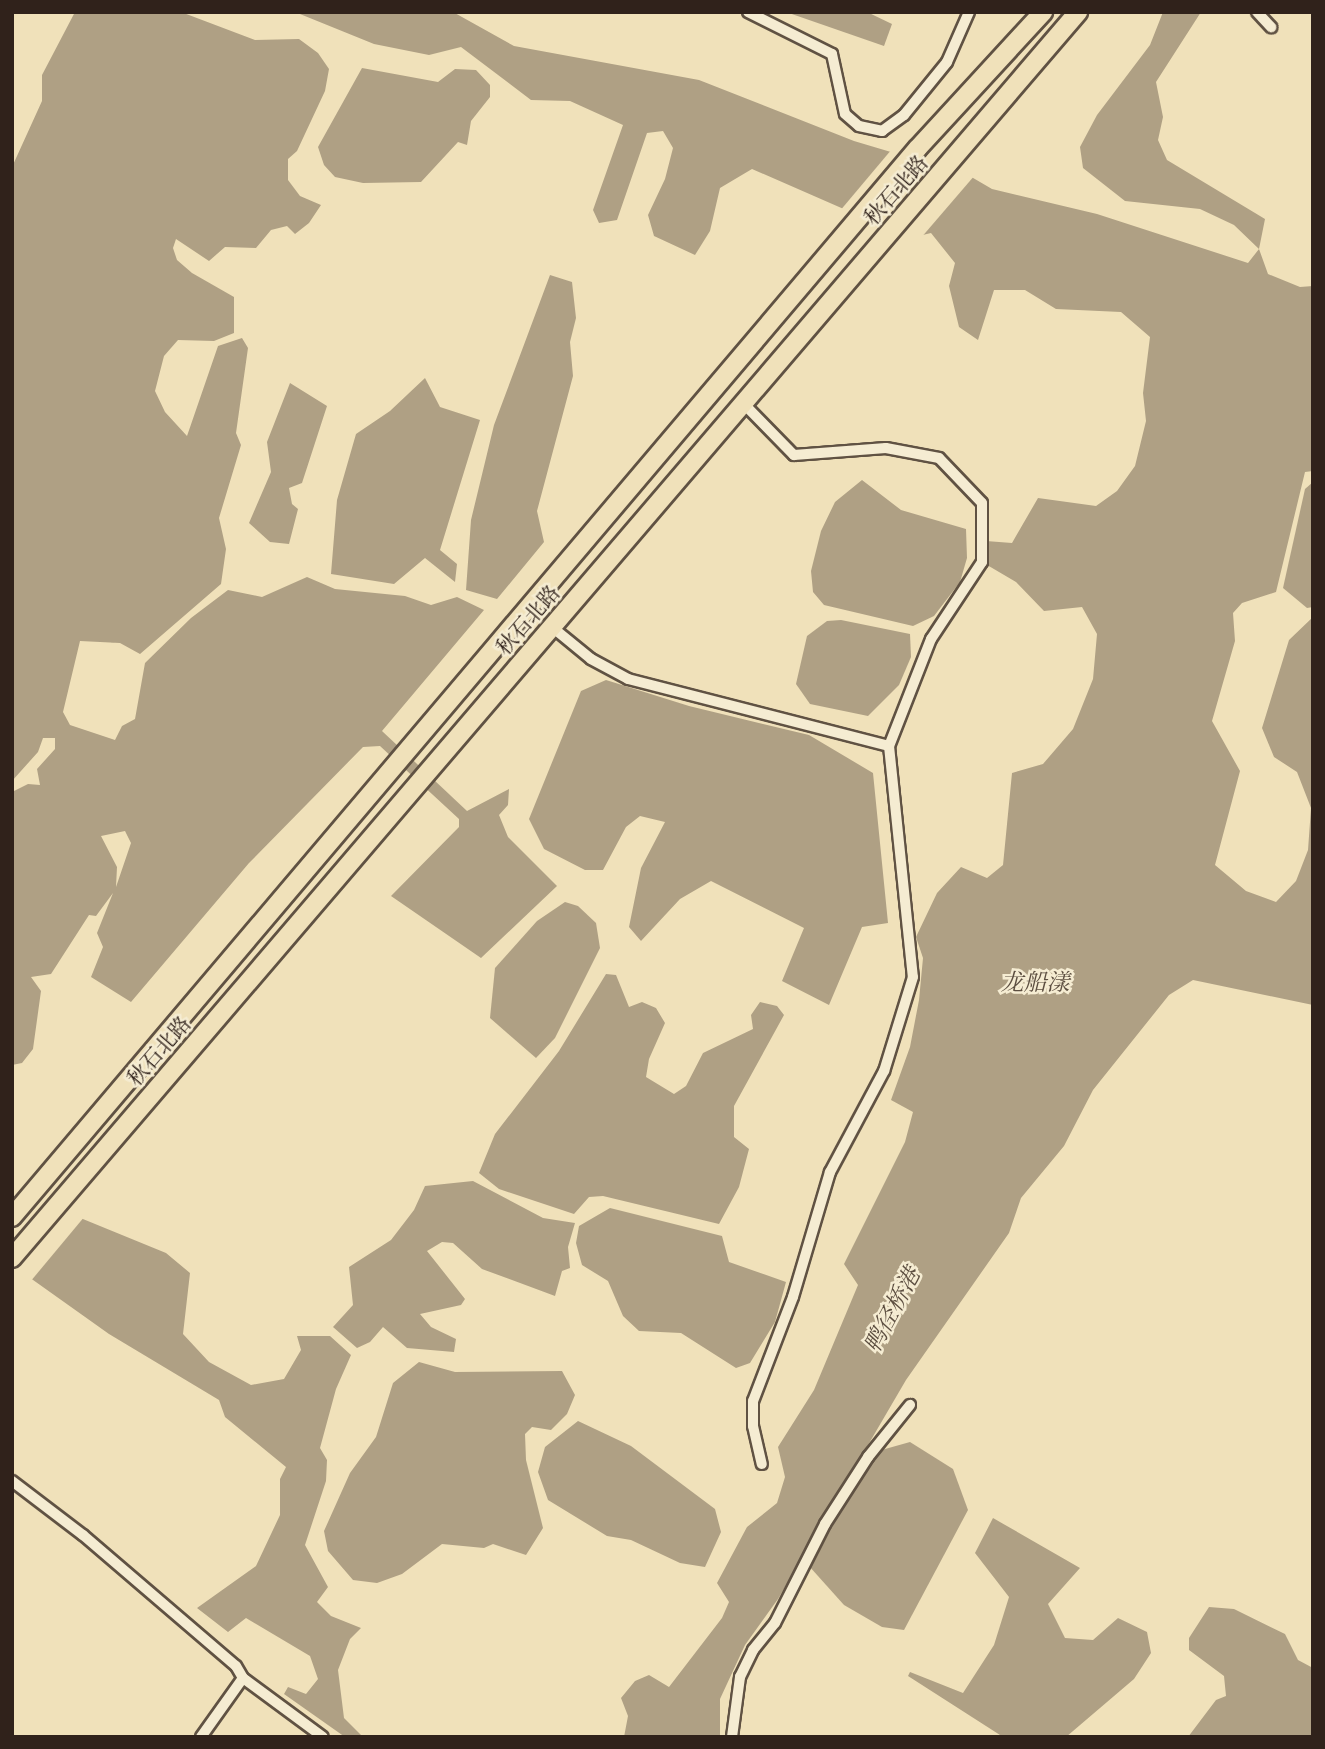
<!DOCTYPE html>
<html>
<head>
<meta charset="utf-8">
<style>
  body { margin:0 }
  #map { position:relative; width:1325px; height:1749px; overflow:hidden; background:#f0e1ba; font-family:"Libre Caslon Text","Noto Serif SC",serif }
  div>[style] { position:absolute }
  .water>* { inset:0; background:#afa084 }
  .pier>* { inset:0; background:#f0e1ba }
  .roads { filter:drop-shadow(2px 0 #605243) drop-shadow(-2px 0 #605243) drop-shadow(0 2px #605243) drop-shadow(0 -2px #605243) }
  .street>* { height:10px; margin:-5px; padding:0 5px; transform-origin:5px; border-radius:5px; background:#f5ecd2 }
  .primary>* { height:18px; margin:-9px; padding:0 9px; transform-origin:9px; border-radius:9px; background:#f0e1ba }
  span { translate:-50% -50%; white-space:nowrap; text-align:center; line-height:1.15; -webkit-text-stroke:5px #f5ecd2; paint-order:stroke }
  .street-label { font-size:21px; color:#30221b }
  .water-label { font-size:23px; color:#5c4e40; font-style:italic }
  .frame { position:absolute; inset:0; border:14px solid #30221b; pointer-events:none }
</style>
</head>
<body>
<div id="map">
  <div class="water">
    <i style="clip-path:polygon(evenodd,75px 12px,181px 12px,255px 40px,299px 39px,318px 53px,329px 69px,325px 91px,297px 151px,288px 159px,288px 180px,300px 196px,321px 205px,309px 223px,295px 234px,287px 226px,271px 230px,256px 248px,225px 247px,209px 261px,176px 239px,173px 248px,177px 260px,192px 273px,234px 297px,234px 333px,214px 341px,178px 340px,164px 356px,155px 391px,165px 412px,187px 436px,218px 346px,242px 338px,248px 348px,236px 433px,241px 445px,219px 518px,226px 549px,221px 584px,140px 654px,120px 643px,80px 641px,63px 712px,70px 725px,115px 740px,122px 726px,135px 719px,145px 663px,191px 618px,228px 590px,262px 597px,307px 577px,335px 589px,405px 596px,431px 605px,457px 597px,484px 610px,382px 731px,467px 811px,509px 789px,508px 805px,499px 815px,508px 837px,557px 886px,481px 958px,391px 896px,459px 827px,459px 819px,380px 746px,363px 747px,249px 863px,131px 1002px,91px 977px,103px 947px,97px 933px,113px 893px,96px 916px,89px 915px,51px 974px,31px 977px,41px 991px,33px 1049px,22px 1063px,12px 1065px,12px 792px,28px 784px,40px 785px,37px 769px,55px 749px,55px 738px,43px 738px,38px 752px,12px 781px,12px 167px,42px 101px,42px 75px,75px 12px,125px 831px,131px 843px,116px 887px,117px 867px,101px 836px,125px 831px)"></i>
    <i style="clip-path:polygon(295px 12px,453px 12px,514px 46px,699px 80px,854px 141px,968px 175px,992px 189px,1097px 214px,1248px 263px,1259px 249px,1234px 225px,1200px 209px,1125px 201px,1083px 168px,1080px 147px,1097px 115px,1150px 45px,1163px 12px,1201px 12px,1156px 82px,1163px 117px,1158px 140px,1167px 160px,1265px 219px,1259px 249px,1268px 274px,1300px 287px,1313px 286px,1313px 471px,1305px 472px,1276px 592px,1242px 603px,1233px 613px,1235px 641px,1212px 721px,1240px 771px,1215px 865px,1246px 891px,1276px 902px,1296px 881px,1308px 850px,1311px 808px,1297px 772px,1274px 757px,1262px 728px,1289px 640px,1313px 617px,1313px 1005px,1193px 980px,1169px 995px,1093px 1090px,1064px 1146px,1021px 1198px,1009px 1233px,906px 1380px,778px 1599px,745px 1645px,720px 1699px,720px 1737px,624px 1737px,628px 1716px,621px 1698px,635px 1681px,649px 1675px,669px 1687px,722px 1618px,729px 1602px,717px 1583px,747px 1527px,777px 1503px,785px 1477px,778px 1447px,814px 1390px,858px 1285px,844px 1264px,905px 1142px,913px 1112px,891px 1100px,910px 1047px,919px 1000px,923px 958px,916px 937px,937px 893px,961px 867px,987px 878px,1003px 865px,1012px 773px,1043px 764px,1073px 729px,1093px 679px,1097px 634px,1082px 607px,1044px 611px,1016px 582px,982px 562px,986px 541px,1012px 543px,1038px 498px,1096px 506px,1117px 491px,1135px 466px,1146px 421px,1143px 393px,1150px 337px,1121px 312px,1056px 309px,1025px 290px,994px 290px,978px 340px,959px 327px,949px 286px,955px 263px,931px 233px,910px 238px,752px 169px,720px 188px,710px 231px,695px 255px,654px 236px,648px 215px,665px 179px,673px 148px,663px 131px,647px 133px,617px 220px,599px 223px,593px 210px,623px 125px,570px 101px,531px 100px,461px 47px,429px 55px,374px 44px)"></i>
    <i style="clip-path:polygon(786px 12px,867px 12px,892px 24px,884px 46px)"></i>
    <i style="clip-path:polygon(362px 68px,438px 82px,455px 69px,476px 70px,490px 85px,490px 97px,471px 121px,467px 145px,458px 142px,421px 182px,363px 183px,335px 177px,324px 165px,318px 147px)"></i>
    <i style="clip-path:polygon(550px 275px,572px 282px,576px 318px,570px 342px,573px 376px,537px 511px,544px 542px,497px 599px,466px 590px,471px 520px,494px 425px)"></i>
    <i style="clip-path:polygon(425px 378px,440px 407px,480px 420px,440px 550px,457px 564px,455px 582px,425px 558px,394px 584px,331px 574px,337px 500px,356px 434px,390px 411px)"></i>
    <i style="clip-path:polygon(290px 383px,327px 406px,302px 483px,289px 488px,292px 504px,298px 509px,289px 544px,270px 542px,249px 523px,271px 472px,267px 442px)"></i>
    <i style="clip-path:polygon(862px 480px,901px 510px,966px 529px,967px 558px,960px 582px,934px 616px,913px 626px,824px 605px,813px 592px,811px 571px,821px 531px,835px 502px)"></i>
    <i style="clip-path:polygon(1313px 482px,1313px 607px,1307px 608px,1283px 588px,1305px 489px)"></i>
    <i style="clip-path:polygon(841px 620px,910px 634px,911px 657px,899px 685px,868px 716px,810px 704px,796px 684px,807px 636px,827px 621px)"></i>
    <i style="clip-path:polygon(606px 680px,689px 706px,809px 735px,873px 773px,888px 923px,862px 927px,829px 1005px,782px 981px,804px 928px,711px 881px,680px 899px,641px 941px,629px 927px,641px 868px,665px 822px,640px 816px,626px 827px,603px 870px,585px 870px,544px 849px,529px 819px,581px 691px)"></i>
    <i style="clip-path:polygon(565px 902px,578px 906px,596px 923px,600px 948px,555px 1038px,536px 1058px,490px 1018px,495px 968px,537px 921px)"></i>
    <i style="clip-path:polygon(606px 974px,616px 975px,629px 1007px,642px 1002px,656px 1008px,665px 1023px,649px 1059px,646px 1077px,674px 1094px,686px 1086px,703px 1053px,753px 1029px,751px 1015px,760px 1002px,777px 1006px,784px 1015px,734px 1106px,734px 1137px,749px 1149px,739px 1187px,719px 1224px,603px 1196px,589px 1197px,574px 1214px,499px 1189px,479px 1173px,495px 1134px,559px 1051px)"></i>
    <i style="clip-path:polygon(473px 1181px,543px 1218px,575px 1223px,568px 1247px,570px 1268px,562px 1271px,555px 1296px,482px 1269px,453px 1243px,442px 1242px,427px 1251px,465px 1299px,461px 1305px,420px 1314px,431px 1327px,456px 1339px,454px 1352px,407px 1348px,383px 1327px,370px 1342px,357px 1348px,333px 1327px,353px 1305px,349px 1267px,391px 1240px,414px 1210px,425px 1186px)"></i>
    <i style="clip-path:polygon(12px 1190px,166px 1253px,190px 1273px,183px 1334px,209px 1362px,251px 1385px,284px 1379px,301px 1350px,297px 1336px,330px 1336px,351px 1355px,336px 1389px,320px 1448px,327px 1460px,326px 1481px,305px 1545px,328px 1587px,317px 1602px,331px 1616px,361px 1628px,350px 1639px,338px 1670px,344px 1718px,363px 1737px,345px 1737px,284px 1694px,288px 1687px,306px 1694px,318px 1679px,310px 1656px,246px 1618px,228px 1632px,197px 1608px,256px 1566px,280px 1515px,280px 1479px,286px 1467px,225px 1417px,219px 1400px,109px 1334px,12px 1265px)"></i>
    <i style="clip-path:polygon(610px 1208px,722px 1236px,729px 1262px,786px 1282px,775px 1322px,750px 1363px,736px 1368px,681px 1333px,639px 1331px,623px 1316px,608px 1281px,582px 1265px,576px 1243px,579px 1226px)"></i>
    <i style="clip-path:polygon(419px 1362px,455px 1372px,562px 1371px,575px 1395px,567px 1414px,551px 1430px,532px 1427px,525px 1434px,526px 1460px,543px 1528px,526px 1555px,493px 1544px,484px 1548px,442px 1544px,402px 1574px,377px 1583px,353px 1580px,328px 1551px,324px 1531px,350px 1473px,376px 1437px,393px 1383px)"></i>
    <i style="clip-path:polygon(578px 1421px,631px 1446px,715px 1509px,721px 1532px,705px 1567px,680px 1563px,631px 1540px,607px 1536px,548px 1500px,538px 1472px,545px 1447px)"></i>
    <i style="clip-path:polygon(910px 1442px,953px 1469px,968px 1510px,904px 1630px,882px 1627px,844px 1605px,809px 1566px,828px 1526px,878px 1451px)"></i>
    <i style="clip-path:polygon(993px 1518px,1080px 1568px,1048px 1604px,1065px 1638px,1093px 1640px,1118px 1618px,1147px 1632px,1151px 1653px,1134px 1679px,1066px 1737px,1000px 1735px,908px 1676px,910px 1672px,963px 1693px,994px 1645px,1009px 1597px,975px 1553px)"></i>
    <i style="clip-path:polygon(1209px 1607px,1234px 1609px,1285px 1634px,1298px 1660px,1313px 1668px,1313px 1737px,1188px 1737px,1216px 1700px,1226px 1696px,1224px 1676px,1189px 1650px,1189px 1638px)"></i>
  </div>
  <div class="pier">
    <i style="clip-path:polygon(892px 149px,975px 175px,920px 239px,910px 242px,839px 212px)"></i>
    <i style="clip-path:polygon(13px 1187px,85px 1216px,30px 1282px,12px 1270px)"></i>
  </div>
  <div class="roads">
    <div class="street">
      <i style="left:748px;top:12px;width:94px;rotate:26.6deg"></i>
      <i style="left:832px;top:54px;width:61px;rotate:77.8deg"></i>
      <i style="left:845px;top:114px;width:18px;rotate:41deg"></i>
      <i style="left:859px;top:126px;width:24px;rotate:12deg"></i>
      <i style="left:882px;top:131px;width:27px;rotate:-36deg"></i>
      <i style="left:904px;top:115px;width:68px;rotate:-50.9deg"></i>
      <i style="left:947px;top:62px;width:55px;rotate:-66.3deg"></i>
      <i style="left:1257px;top:12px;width:21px;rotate:47deg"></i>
      <i style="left:743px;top:403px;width:73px;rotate:45.6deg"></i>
      <i style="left:794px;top:455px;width:92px;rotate:-4.4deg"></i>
      <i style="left:886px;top:448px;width:54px;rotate:10.7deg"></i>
      <i style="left:939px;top:458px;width:62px;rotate:46.3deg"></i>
      <i style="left:982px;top:503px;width:59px;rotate:90deg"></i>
      <i style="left:982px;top:562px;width:92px;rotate:123.5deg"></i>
      <i style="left:931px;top:639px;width:115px;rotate:111.4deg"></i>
      <i style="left:889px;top:746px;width:232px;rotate:84.1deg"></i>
      <i style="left:913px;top:977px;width:98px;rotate:107.1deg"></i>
      <i style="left:884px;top:1071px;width:115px;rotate:118.1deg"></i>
      <i style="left:830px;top:1172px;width:130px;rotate:106.5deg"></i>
      <i style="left:793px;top:1297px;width:111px;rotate:111deg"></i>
      <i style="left:753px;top:1401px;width:25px;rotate:90deg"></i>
      <i style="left:753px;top:1426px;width:39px;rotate:77deg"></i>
      <i style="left:552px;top:627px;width:50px;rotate:39.4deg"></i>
      <i style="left:591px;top:659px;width:42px;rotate:28.4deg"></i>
      <i style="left:628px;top:679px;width:269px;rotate:14.4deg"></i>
      <i style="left:12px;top:1481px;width:89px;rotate:37.3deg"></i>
      <i style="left:83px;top:1535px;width:201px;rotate:40.6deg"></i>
      <i style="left:236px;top:1666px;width:14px;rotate:60deg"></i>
      <i style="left:243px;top:1678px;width:99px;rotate:36.4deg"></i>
      <i style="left:201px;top:1737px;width:72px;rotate:-54.6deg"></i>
      <i style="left:732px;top:1737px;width:61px;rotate:-82.4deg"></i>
      <i style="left:740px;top:1677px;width:30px;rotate:-64deg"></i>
      <i style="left:753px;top:1650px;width:35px;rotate:-51deg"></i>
      <i style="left:775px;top:1623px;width:111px;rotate:-63.2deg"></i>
      <i style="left:825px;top:1524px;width:80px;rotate:-57.3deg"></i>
      <i style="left:868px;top:1457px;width:67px;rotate:-51.1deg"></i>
    </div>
    <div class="primary">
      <i style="left:12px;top:1217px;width:1401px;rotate:-49.72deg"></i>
      <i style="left:918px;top:148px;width:185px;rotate:-47.4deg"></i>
      <i style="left:12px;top:1258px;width:1640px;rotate:-49.45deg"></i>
    </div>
  </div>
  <div class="street-label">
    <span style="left:896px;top:190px;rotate:-49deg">秋石北路</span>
    <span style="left:528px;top:620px;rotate:-49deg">秋石北路</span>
    <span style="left:159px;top:1051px;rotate:-49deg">秋石北路</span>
  </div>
  <div class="water-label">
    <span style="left:1035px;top:982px">龙船漾</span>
    <span style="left:892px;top:1310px;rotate:-62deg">鸭径桥港</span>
  </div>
  <div class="frame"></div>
</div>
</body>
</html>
